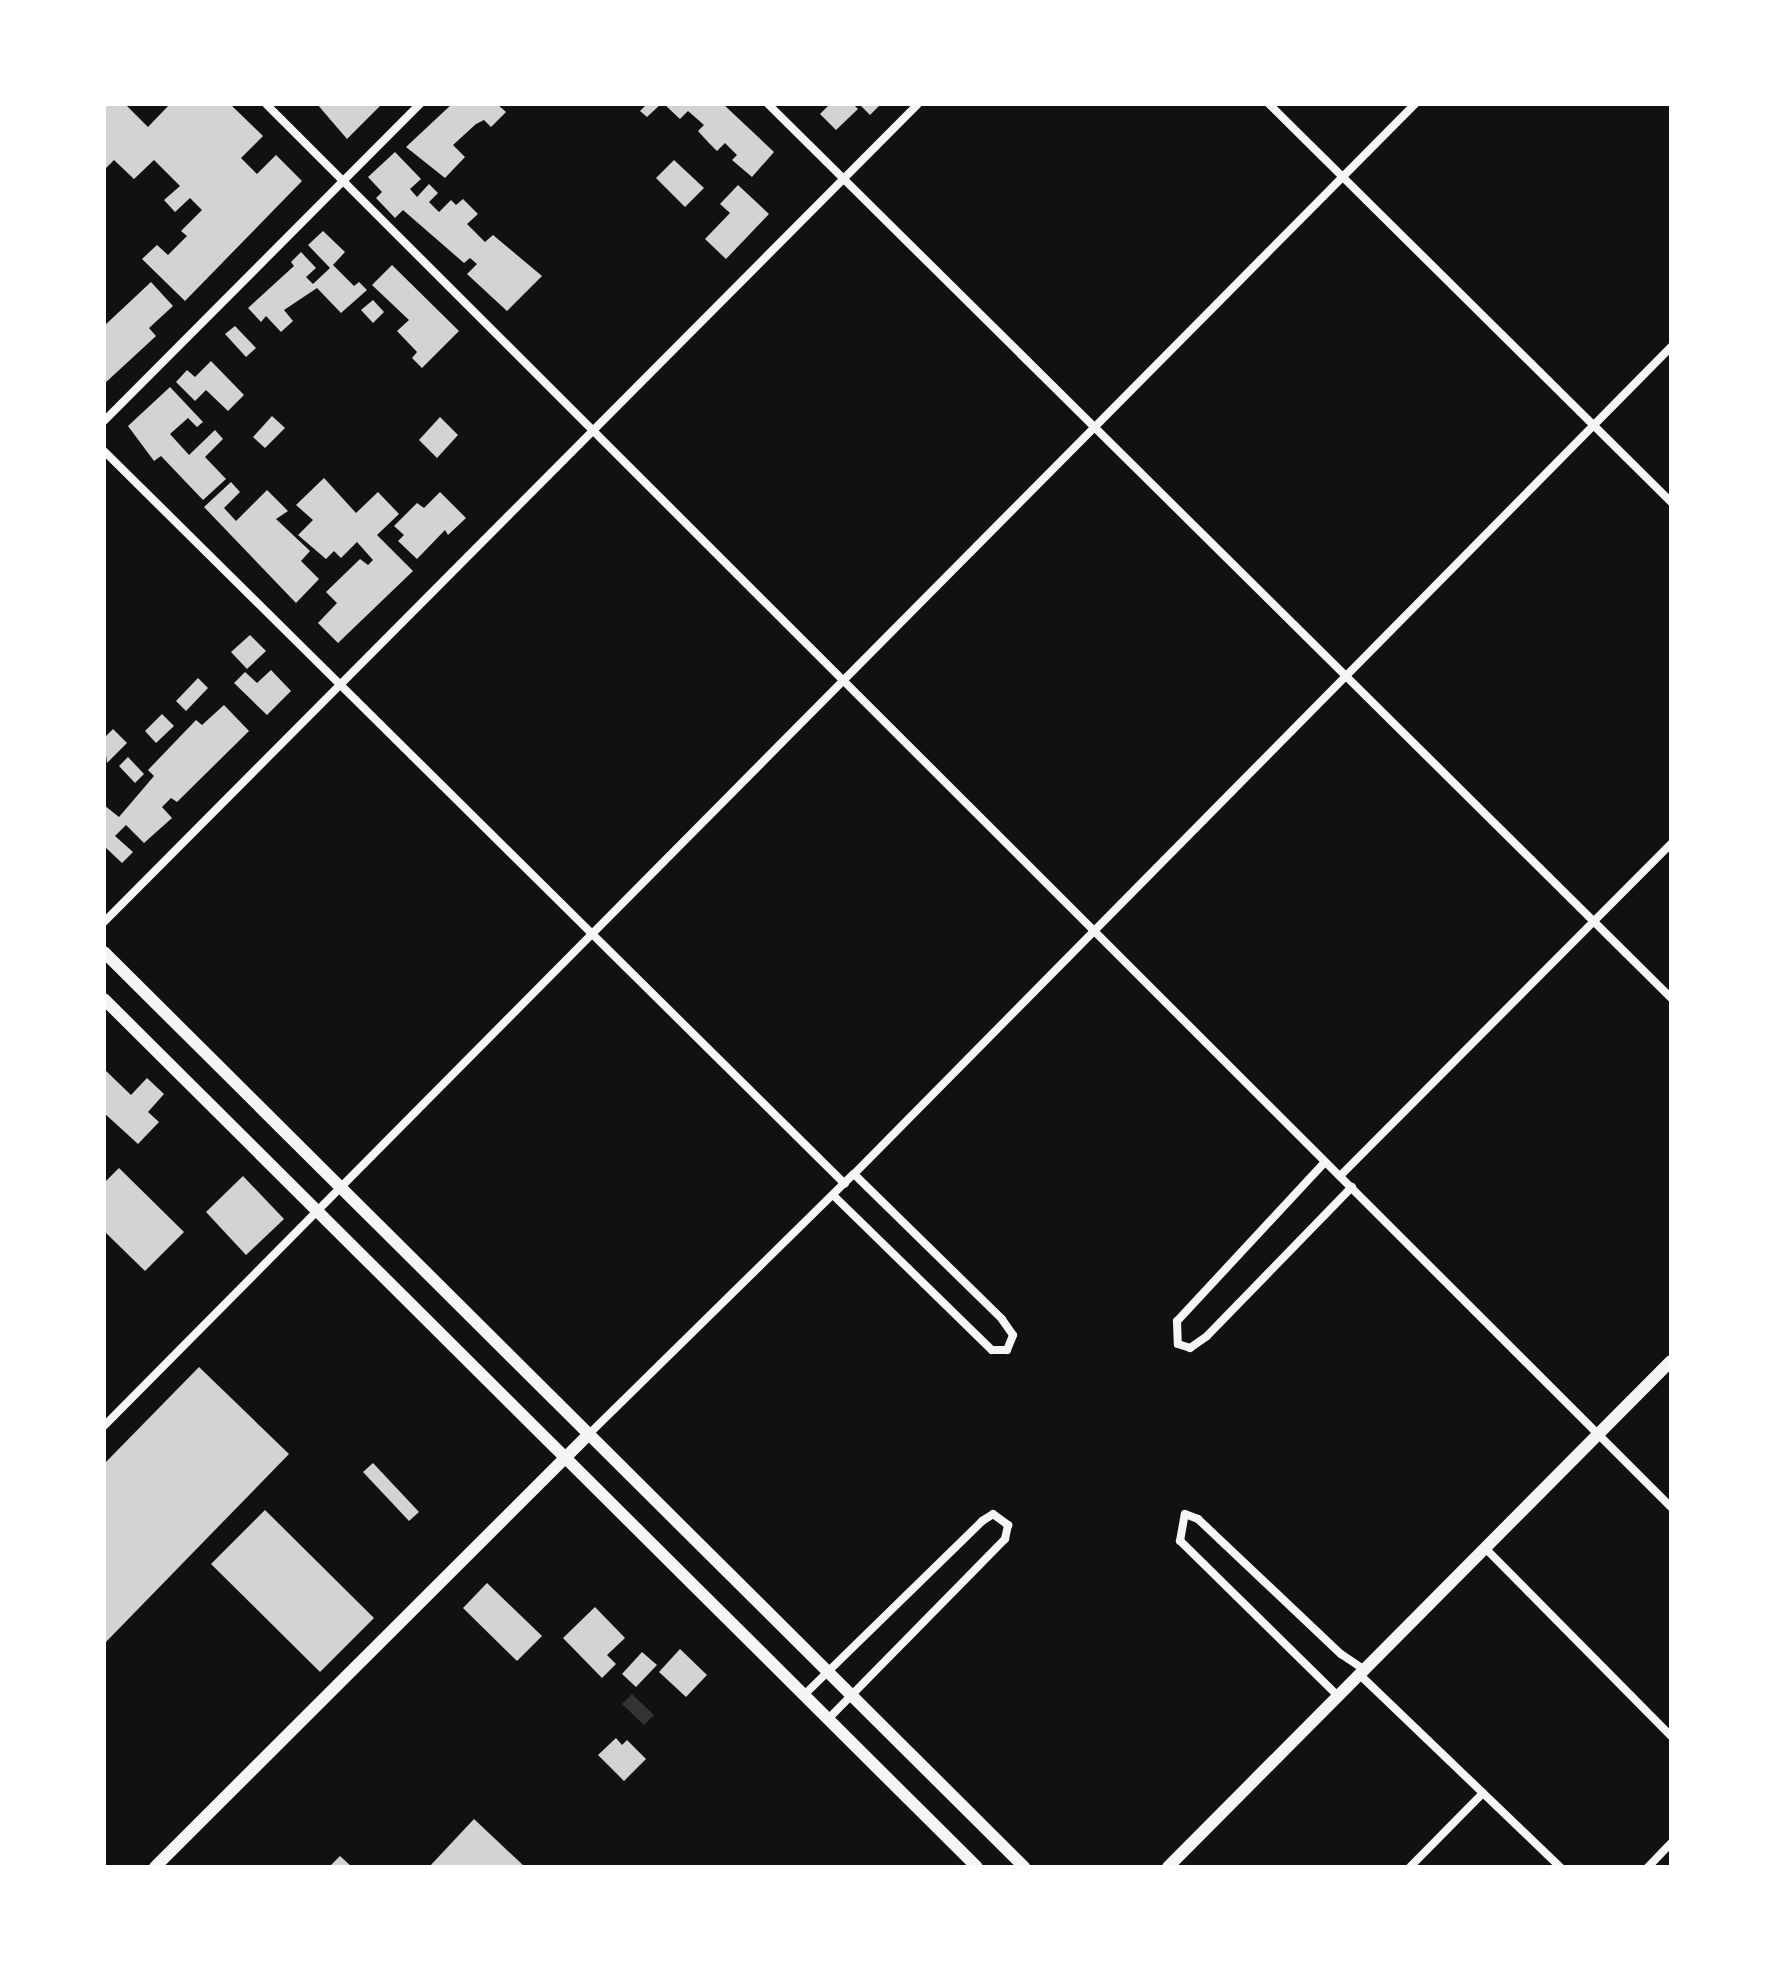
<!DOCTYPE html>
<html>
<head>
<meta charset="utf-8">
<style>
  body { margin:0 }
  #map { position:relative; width:1775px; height:1971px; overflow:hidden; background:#111; font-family:"Open Sans",sans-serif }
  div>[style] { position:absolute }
  .water>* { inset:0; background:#333 }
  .building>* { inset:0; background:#d3d3d3 }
  .minor>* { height:8px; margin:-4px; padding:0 4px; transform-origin:4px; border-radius:4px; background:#f5f5f5 }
  .secondary>* { height:12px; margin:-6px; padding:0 6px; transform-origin:6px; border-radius:6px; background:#f5f5f5 }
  span { translate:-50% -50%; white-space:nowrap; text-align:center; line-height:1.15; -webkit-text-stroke:6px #fff; paint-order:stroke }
  .frame { position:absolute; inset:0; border:106px solid #fff; pointer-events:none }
</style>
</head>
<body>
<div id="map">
  <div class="water">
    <i style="clip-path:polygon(632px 1694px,654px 1715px,644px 1725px,622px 1704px)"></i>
  </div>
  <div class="building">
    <i style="clip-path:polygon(104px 104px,125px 104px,148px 127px,170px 104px,230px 104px,263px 136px,241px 158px,257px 174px,276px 155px,302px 181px,185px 301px,142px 259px,157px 245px,168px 255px,187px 236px,181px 231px,202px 210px,190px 198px,175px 212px,164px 200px,180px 186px,154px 160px,134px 179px,114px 160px,104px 170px)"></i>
    <i style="clip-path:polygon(317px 104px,382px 104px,347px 139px)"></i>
    <i style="clip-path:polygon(452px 104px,497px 104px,506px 112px,491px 127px,484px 120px,476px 124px,453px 145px,465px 157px,445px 178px,406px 147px)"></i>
    <i style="clip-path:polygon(647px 104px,661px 104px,647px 117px,640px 111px)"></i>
    <i style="clip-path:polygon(664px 104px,723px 104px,774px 152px,752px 177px,732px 160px,737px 155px,725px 143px,717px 151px,708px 142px,698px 131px,704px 125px,688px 111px,680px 119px)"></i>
    <i style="clip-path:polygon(830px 104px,853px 104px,858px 109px,836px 130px,820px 114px)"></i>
    <i style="clip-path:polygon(859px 104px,881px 104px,870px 115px)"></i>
    <i style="clip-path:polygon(395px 152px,421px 179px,410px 189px,417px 197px,429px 184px,438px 193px,429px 202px,439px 212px,451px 200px,456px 205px,463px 199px,478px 214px,467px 224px,485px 242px,493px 235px,542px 276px,507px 311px,467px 274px,477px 264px,470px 258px,464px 263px,403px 210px,395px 218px,376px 198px,382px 192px,368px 177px)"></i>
    <i style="clip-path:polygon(674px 160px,704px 188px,685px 207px,656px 178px)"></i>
    <i style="clip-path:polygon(738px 185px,769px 214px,726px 259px,705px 239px,730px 213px,720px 204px)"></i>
    <i style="clip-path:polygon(323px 231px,345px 252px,333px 265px,354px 286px,359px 282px,367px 290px,341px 313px,317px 288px,284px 310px,293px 321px,281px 332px,266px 316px,261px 322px,248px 308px,294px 266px,291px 262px,301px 252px,316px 268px,306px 277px,313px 284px,330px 268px,308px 245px)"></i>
    <i style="clip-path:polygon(392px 265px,459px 331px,422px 368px,412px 358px,417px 352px,397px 331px,409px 320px,372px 285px)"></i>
    <i style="clip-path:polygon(151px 282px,173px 306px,149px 328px,156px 336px,104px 384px,104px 326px)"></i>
    <i style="clip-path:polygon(373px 300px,384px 312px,373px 323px,361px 310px)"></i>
    <i style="clip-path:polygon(235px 326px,256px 348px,246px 357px,225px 334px)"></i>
    <i style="clip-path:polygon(211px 361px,244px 395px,228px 411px,206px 390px,195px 401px,176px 382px,187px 370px,195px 377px)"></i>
    <i style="clip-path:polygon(170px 387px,203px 422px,197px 427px,188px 418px,170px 434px,189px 455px,215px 430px,223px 439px,205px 457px,226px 479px,203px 500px,161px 456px,154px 461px,128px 426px)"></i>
    <i style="clip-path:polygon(272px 416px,285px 428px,265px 448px,253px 437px)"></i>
    <i style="clip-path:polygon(440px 417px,458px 435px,437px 458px,419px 440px)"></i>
    <i style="clip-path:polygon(324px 478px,356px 513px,378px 492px,399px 514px,377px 535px,413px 571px,338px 643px,318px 623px,337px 603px,326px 592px,360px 559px,368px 565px,373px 560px,357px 542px,341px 558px,334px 551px,326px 559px,298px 535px,313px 520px,296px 505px)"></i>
    <i style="clip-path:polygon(231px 482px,240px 492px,224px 508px,236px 521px,267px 490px,288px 511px,276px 519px,310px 551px,301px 561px,319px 579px,296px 603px,204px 507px)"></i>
    <i style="clip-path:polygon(440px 492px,466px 518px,448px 535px,445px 530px,417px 559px,398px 541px,404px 535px,394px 526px,417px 503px,424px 508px)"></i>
    <i style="clip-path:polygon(250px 635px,266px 651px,247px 669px,231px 652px)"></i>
    <i style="clip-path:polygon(271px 670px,291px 691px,267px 715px,234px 683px,245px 672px,257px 683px)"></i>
    <i style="clip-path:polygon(198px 678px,208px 688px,186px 711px,176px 701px)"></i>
    <i style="clip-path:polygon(224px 705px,249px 731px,177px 802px,171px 798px,162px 807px,172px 818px,144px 843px,126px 825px,115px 836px,133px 852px,122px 863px,104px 846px,104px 805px,119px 817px,154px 776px,148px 770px,196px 720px,202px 725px)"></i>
    <i style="clip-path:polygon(162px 714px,174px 726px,156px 743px,145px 731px)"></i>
    <i style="clip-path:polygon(113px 729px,127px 743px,107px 763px,104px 738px)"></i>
    <i style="clip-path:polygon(128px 757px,144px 774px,135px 783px,119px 766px)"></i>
    <i style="clip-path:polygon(104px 1069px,131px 1095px,147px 1078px,164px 1094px,148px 1112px,159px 1122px,138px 1144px,104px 1113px)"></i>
    <i style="clip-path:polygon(119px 1168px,184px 1232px,145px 1271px,104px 1231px,104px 1183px)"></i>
    <i style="clip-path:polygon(243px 1176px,284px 1219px,246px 1255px,206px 1212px)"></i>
    <i style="clip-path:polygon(199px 1367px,289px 1454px,104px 1644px,104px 1464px)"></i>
    <i style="clip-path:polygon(373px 1463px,419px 1512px,409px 1521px,363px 1472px)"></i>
    <i style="clip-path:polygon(265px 1510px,374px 1618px,320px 1672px,211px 1564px)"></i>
    <i style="clip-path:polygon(487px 1583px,542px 1636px,517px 1661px,463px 1608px)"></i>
    <i style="clip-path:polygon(595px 1607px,625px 1638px,607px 1655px,616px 1664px,602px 1678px,563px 1638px)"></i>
    <i style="clip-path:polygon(680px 1649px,707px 1675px,686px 1697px,659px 1672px)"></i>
    <i style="clip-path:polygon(642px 1652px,657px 1665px,636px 1687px,622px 1674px)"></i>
    <i style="clip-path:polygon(616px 1738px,622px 1745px,627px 1740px,646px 1759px,624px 1781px,598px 1755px)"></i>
    <i style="clip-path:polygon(474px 1819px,525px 1867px,429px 1867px)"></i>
    <i style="clip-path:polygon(340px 1856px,352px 1867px,329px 1867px)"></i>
  </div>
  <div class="minor">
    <i style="left:266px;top:104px;width:1986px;rotate:44.96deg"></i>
    <i style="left:768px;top:104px;width:1271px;rotate:44.71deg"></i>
    <i style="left:1269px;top:104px;width:566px;rotate:44.71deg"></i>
    <i style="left:104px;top:421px;width:448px;rotate:-45.1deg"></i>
    <i style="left:104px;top:451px;width:1042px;rotate:44.69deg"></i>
    <i style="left:104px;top:922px;width:1154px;rotate:-45.14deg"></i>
    <i style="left:1324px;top:1163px;width:216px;rotate:132.9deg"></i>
    <i style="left:1177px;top:1321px;width:23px;rotate:88deg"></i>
    <i style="left:1178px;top:1344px;width:13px;rotate:18deg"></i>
    <i style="left:1190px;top:1348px;width:21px;rotate:-35deg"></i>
    <i style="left:1207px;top:1336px;width:208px;rotate:-45.8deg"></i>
    <i style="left:1340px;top:1176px;width:469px;rotate:-45.1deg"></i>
    <i style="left:833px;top:1195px;width:222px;rotate:44.3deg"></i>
    <i style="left:992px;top:1350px;width:15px"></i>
    <i style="left:1007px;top:1350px;width:16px;rotate:-68deg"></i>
    <i style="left:1013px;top:1335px;width:19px;rotate:-125deg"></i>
    <i style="left:1002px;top:1319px;width:207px;rotate:-135.6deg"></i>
    <i style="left:104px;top:1426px;width:1862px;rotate:-45.24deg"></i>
    <i style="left:589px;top:1434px;width:371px;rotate:-44.5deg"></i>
    <i style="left:854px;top:1174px;width:1163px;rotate:-45.35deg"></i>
    <i style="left:1486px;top:1549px;width:263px;rotate:45.3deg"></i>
    <i style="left:1361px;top:1676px;width:276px;rotate:43.8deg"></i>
    <i style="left:804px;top:1695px;width:249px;rotate:-44.3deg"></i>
    <i style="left:982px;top:1521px;width:13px;rotate:-32deg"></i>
    <i style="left:993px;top:1514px;width:19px;rotate:36deg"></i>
    <i style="left:1008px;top:1525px;width:14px;rotate:102deg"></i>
    <i style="left:1005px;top:1539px;width:252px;rotate:134.5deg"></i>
    <i style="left:1339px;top:1697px;width:223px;rotate:-135.5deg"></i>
    <i style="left:1180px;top:1541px;width:27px;rotate:-80deg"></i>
    <i style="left:1185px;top:1514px;width:14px;rotate:21deg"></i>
    <i style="left:1198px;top:1519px;width:197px;rotate:43.4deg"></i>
    <i style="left:1341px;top:1654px;width:30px;rotate:34deg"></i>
    <i style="left:1410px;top:1867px;width:104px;rotate:-45.4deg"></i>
    <i style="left:1648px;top:1867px;width:33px;rotate:-46deg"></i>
  </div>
  <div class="secondary">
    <i style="left:104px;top:952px;width:1298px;rotate:44.84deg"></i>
    <i style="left:104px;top:999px;width:1231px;rotate:44.84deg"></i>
    <i style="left:155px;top:1867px;width:613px;rotate:-44.93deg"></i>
    <i style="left:1168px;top:1867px;width:713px;rotate:-45.17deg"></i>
  </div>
  <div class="frame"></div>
</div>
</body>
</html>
